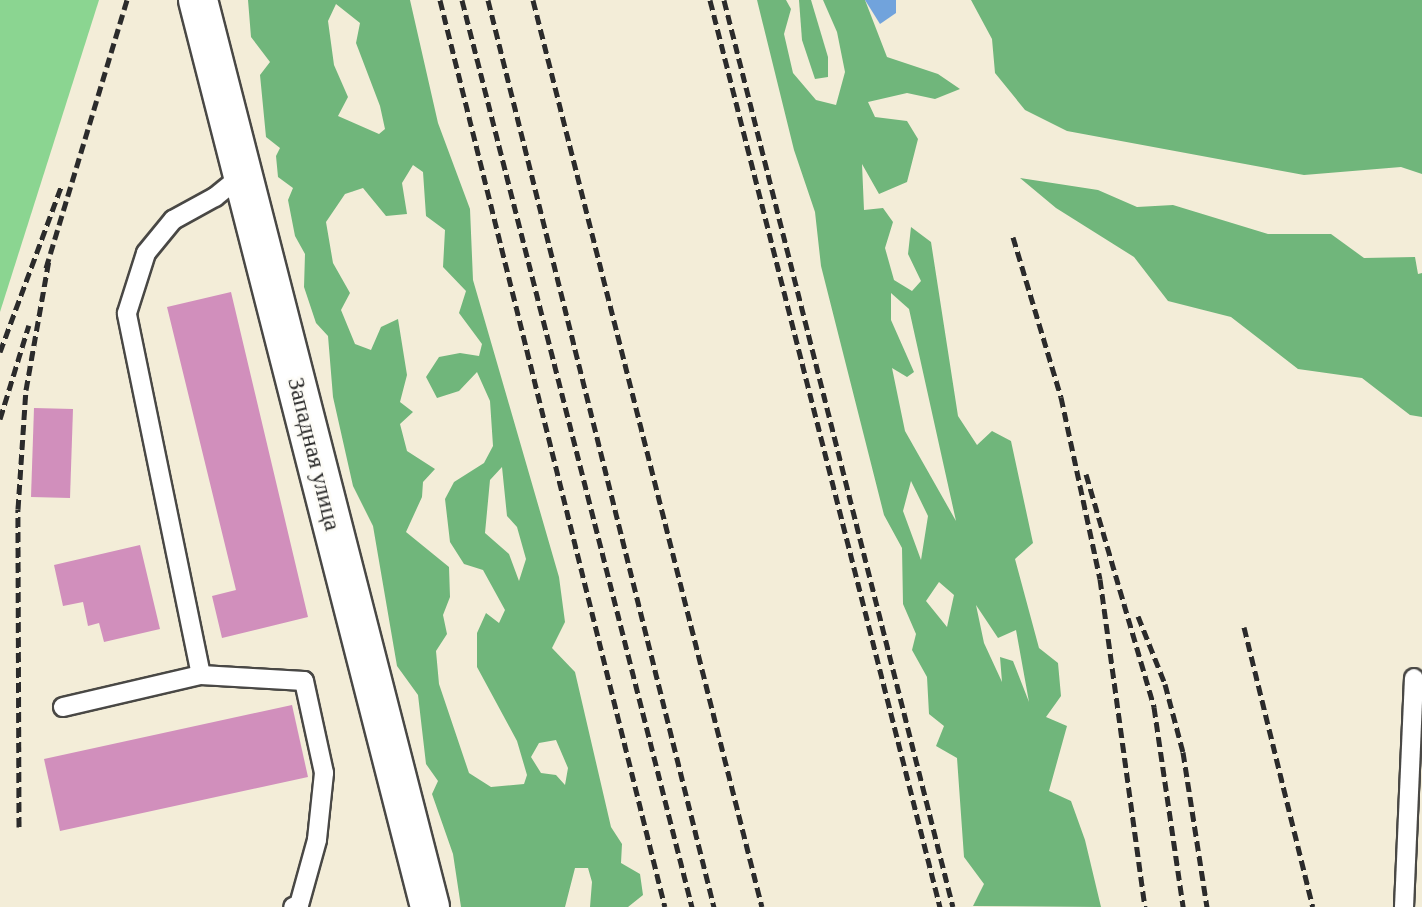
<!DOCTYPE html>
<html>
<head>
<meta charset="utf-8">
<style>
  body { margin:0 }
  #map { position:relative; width:1422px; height:907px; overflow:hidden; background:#f3edd8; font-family:"IM FELL Double Pica",serif }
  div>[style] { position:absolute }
  .green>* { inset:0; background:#8bd591 }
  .forest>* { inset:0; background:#70b67b }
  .water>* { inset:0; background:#71a3dc }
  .building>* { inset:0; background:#d18fbc }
  .roads { filter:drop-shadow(2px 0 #494845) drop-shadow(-2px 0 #494845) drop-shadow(0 2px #494845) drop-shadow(0 -2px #494845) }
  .lane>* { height:18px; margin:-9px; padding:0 9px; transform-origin:9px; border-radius:9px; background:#fff }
  .secondary>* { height:38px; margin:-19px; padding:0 19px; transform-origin:19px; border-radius:19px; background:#fff }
  .rail>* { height:5px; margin-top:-2.5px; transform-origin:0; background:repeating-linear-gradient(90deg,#2b2b2b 0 10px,transparent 0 15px) }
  span { translate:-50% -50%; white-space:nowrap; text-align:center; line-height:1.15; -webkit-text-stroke:5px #fdfcf7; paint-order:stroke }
  .street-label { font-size:24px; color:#2b2b2b }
</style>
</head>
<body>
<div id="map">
  <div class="green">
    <i style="clip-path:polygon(0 0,99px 0,0 312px)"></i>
  </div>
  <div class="forest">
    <i style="clip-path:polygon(evenodd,248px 0,410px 0,438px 123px,470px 209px,473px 280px,559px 577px,565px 622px,552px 648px,575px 672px,611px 827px,622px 844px,621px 863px,640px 874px,643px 895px,628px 907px,590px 907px,592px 882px,588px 868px,575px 868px,565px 907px,461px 907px,453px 854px,432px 794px,438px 781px,426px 764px,418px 695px,397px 666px,373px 526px,353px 486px,333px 397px,328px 336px,316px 323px,304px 287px,305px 254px,295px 236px,288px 200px,293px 188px,278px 177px,276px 156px,280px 148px,266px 137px,260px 75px,270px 62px,251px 37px,248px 0,336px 4px,360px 23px,356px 43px,380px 106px,385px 129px,379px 134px,338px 116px,348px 97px,334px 65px,328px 21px,336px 4px,248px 0,413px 165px,423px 172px,426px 216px,445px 230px,443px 267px,466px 291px,459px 313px,482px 344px,479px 356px,460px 353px,439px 357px,426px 377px,437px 398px,459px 391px,477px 372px,490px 401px,493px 446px,484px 463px,454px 482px,445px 499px,450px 542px,464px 564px,483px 570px,505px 610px,499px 623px,486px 613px,477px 633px,477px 667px,517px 741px,527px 775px,524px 784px,491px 787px,469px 773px,439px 684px,436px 651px,447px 634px,443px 615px,450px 597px,449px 567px,406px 532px,422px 497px,423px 482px,435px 469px,407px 451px,400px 424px,413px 412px,400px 402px,407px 375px,398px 319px,381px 327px,371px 350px,355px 344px,341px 310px,350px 293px,333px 263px,326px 222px,345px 194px,363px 188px,386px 216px,407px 214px,402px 183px,413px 165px,248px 0,502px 467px,507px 516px,517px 527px,526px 559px,519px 581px,509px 554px,485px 533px,490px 480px,502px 467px,248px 0,556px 740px,568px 768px,565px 785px,556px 775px,541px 773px,531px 757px,539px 743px,556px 740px)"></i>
    <i style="clip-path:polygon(evenodd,757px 0,786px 0,791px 9px,784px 34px,793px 73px,816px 100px,836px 105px,845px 72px,837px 32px,823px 0,865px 0,887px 57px,938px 74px,960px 89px,935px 99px,907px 93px,868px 102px,875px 117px,907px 121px,918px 139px,907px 182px,879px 194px,862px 164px,864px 210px,883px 208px,893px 222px,885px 248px,894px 280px,912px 291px,921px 281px,908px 254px,911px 227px,931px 242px,958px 416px,977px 445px,992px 431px,1011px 441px,1033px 543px,1015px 559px,1039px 648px,1058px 663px,1061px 696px,1046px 717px,1067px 726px,1049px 791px,1071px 801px,1085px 840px,1101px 907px,973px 906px,984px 884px,964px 857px,957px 758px,936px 746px,944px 726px,929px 714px,927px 677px,912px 650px,916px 634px,903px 604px,902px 548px,884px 515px,821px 266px,815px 212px,794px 150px,757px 0,891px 293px,909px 309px,956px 521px,905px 431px,892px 368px,907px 377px,914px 372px,891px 320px,891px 293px,757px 0,911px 481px,928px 516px,921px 560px,903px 511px,911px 481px,757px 0,939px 582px,954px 595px,947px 627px,926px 601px,939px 582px,757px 0,976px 605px,998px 638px,1016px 630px,1029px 702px,1013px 661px,1000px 657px,1002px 682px,984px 643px,976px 605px)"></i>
    <i style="clip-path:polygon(799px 0,811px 0,828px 57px,828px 77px,815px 79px,802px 40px)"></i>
    <i style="clip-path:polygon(971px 0,1422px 0,1422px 174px,1401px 167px,1304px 175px,1067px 131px,1025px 110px,995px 73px,992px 39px)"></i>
    <i style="clip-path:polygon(1020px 178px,1098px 190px,1137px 207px,1173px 205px,1268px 234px,1331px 234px,1364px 258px,1415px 257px,1418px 274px,1422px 273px,1422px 417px,1410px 415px,1362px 378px,1298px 369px,1231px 317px,1168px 301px,1134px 257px,1056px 208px)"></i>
  </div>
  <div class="water">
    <i style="clip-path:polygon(865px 0,896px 0,896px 13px,880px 24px)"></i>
  </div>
  <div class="building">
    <i style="clip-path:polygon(231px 292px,308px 617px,222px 638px,212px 596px,236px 590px,167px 307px)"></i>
    <i style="clip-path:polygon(34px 408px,73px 409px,70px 498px,31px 497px)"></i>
    <i style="clip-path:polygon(140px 545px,160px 629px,104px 642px,99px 623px,88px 626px,83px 602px,63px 606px,54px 565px)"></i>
    <i style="clip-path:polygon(292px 705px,308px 777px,60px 831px,44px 759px)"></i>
  </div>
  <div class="roads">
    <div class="lane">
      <i style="left:201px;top:675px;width:369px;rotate:-101.6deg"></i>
      <i style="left:127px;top:313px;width:63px;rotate:-72.4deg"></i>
      <i style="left:146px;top:253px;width:43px;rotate:-50.7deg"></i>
      <i style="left:173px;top:220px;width:48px;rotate:-28.7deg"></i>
      <i style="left:215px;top:197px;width:35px;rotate:-39deg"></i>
      <i style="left:63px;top:707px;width:142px;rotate:-13.1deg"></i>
      <i style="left:201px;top:675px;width:103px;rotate:3.3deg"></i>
      <i style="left:304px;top:681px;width:94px;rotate:77.7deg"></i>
      <i style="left:324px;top:773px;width:67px;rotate:96deg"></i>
      <i style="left:317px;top:840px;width:67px;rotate:105.5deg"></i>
      <i style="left:299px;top:905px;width:6px;rotate:162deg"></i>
      <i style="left:1404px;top:907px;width:229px;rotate:-87.5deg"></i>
    </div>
    <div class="secondary">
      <i style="left:198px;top:0;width:936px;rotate:75.65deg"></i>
    </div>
  </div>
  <div class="rail">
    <i style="left:440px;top:0;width:934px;rotate:76.07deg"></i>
    <i style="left:462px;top:0;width:936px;rotate:75.77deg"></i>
    <i style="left:488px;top:0;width:935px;rotate:76.01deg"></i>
    <i style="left:533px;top:0;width:935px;rotate:75.83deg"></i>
    <i style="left:710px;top:0;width:936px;rotate:75.77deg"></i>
    <i style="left:724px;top:0;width:935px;rotate:75.83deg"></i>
    <i style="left:1013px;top:237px;width:167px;rotate:73.3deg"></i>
    <i style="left:1061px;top:397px;width:186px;rotate:77.9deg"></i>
    <i style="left:1100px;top:579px;width:331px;rotate:82.2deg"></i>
    <i style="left:46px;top:268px;width:280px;rotate:-73.2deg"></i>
    <i style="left:0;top:352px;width:176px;rotate:-69.7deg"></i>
    <i style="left:0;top:419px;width:98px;rotate:-72.9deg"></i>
    <i style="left:1086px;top:474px;width:243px;rotate:73.7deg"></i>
    <i style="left:1154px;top:707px;width:202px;rotate:81.7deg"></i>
    <i style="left:1138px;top:616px;width:73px;rotate:68.3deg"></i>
    <i style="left:1165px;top:684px;width:70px;rotate:75.2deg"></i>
    <i style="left:1183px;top:752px;width:157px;rotate:81.2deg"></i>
    <i style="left:1244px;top:627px;width:288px;rotate:76.2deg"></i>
    <i style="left:19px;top:827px;width:318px;rotate:-90.2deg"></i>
    <i style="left:18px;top:509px;width:119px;rotate:-86.2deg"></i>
    <i style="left:26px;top:390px;width:133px;rotate:-80deg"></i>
  </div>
  <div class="street-label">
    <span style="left:314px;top:454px;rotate:76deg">Западная улица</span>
  </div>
</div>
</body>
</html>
